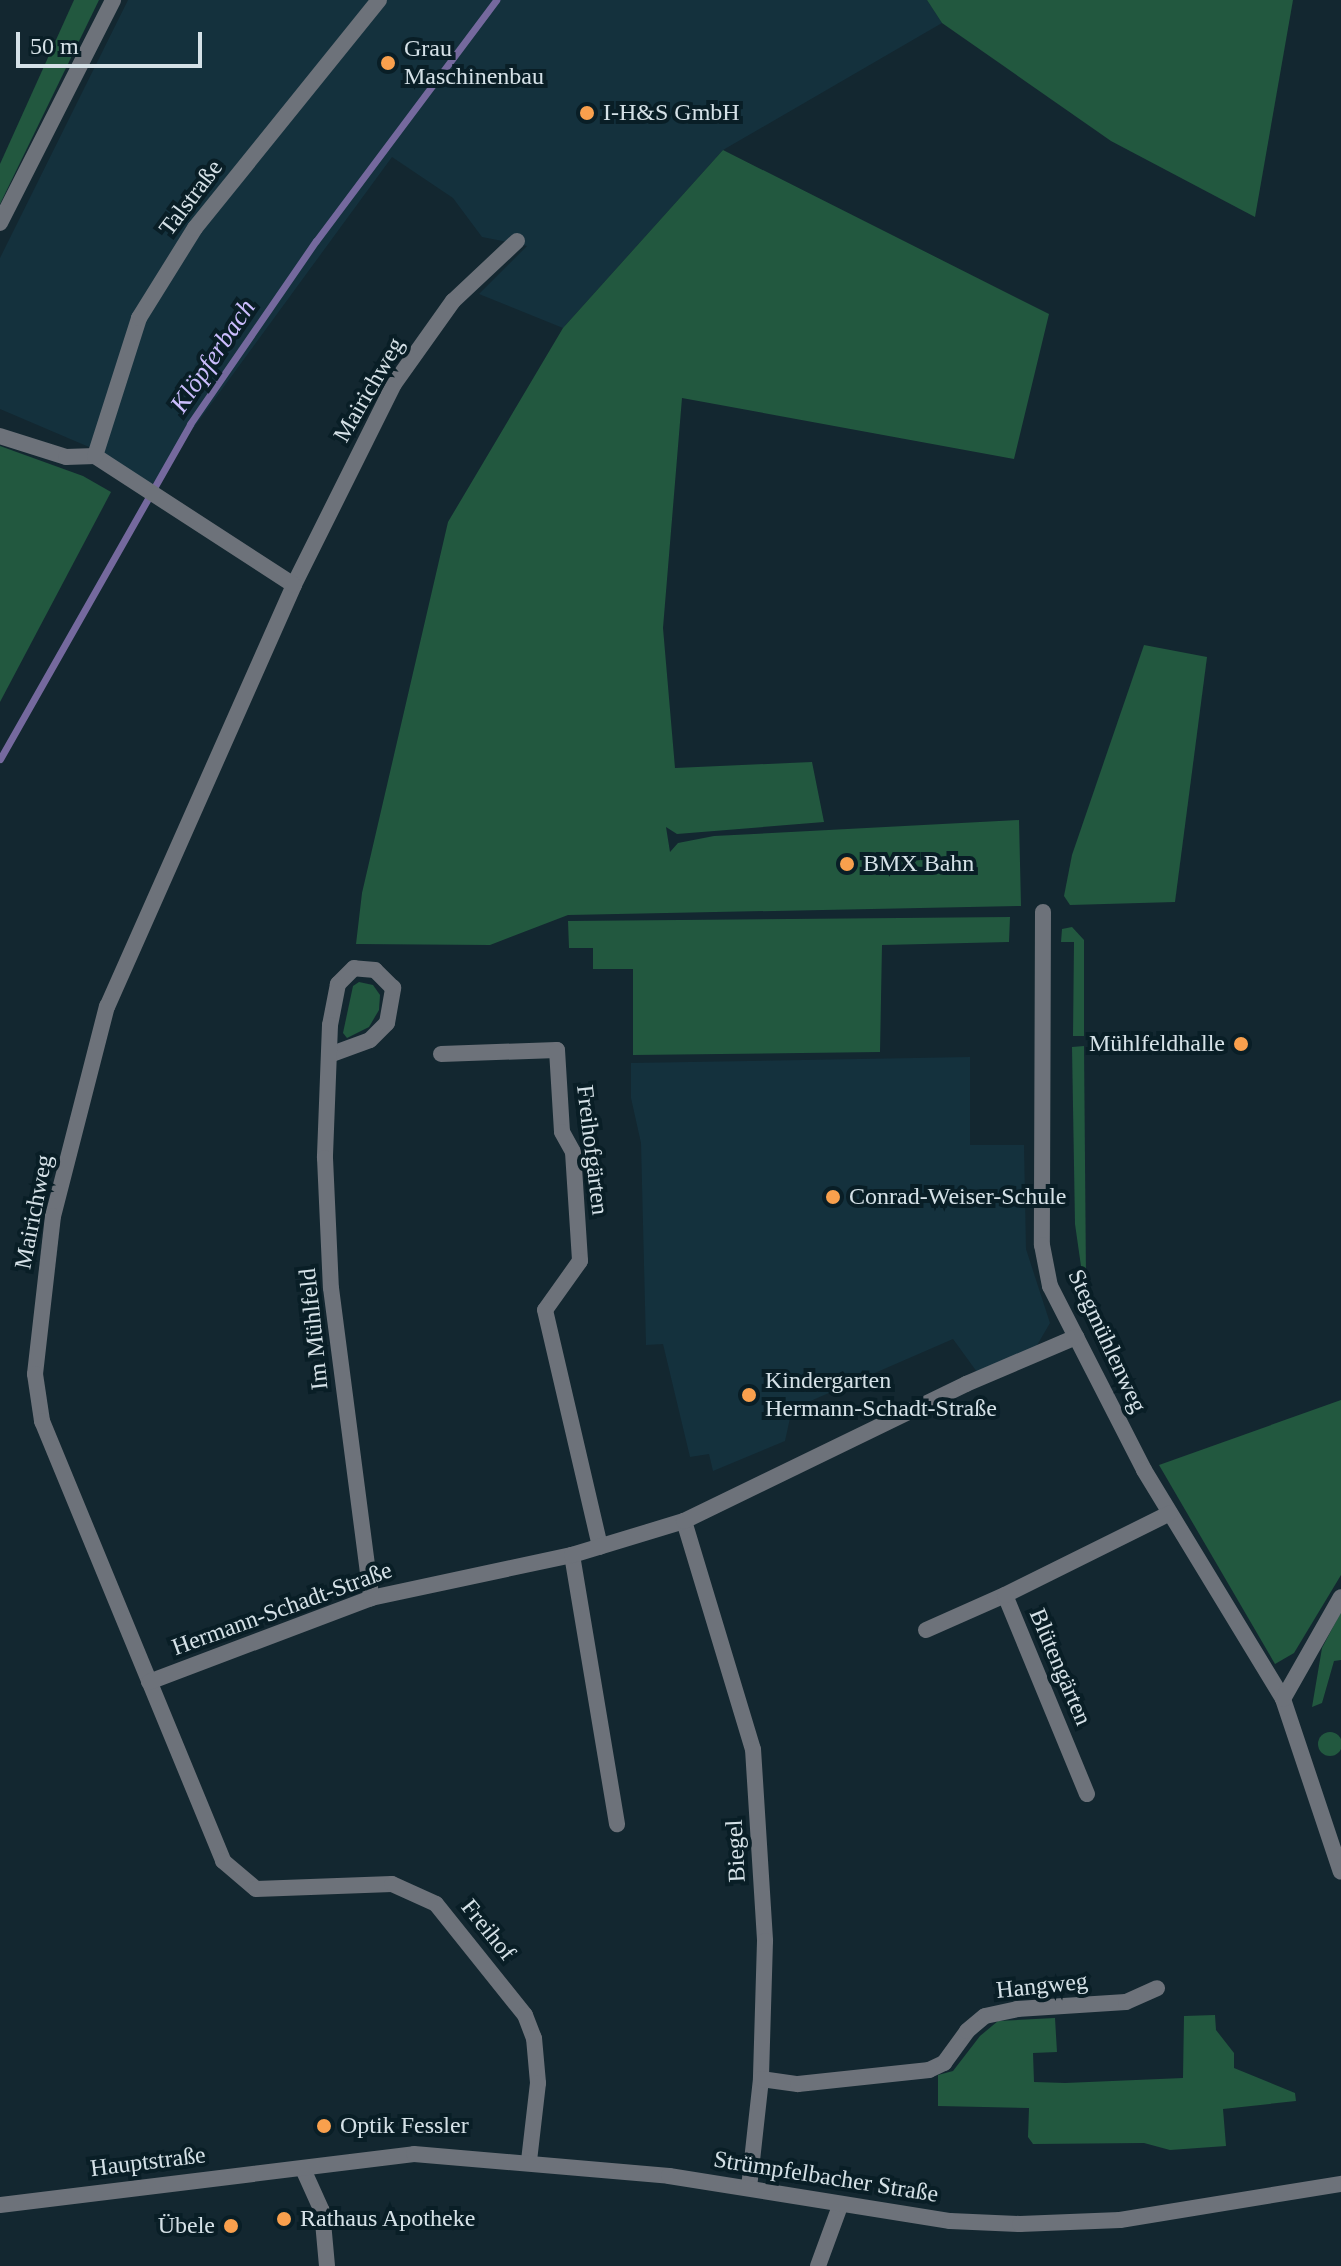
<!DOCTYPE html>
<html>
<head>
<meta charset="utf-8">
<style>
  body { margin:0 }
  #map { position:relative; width:1341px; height:2266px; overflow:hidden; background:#132730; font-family:"Times New Roman",serif }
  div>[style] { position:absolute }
  .built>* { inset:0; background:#14313d }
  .green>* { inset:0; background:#22583f }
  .round { border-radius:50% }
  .stream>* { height:7px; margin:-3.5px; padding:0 3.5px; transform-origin:3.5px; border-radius:3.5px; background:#75699e }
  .minor>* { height:16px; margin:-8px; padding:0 8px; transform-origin:8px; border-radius:8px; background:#6d727a }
  .tertiary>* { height:16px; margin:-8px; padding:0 8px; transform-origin:8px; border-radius:8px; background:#6d727a }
  .dots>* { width:22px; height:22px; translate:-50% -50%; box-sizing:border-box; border:4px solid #091e26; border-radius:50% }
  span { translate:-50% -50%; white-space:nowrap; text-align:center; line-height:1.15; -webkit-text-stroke:8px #091e26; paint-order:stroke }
  .poi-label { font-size:24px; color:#d5e1e7 }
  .left { translate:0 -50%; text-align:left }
  .right { translate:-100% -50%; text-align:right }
  .street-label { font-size:24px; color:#d5e1e7 }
  .water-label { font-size:26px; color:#cbbdfd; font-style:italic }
  .scale { position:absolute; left:16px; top:32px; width:186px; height:36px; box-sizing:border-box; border:4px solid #d5e1e7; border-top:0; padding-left:10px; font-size:24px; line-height:28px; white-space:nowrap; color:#d5e1e7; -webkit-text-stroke:6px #091e26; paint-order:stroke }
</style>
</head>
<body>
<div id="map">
  <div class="built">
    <i style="clip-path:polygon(128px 0,927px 0,942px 23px,723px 150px,563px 328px,479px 294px,527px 246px,482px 237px,453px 198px,392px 157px,151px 486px,89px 447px,0 409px,0 258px)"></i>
    <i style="clip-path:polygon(970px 1057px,970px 1145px,1024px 1145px,1026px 1249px,1050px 1323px,1036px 1347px,977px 1372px,953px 1339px,792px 1409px,785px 1441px,713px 1471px,709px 1454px,690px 1457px,663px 1344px,646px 1345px,641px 1143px,631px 1098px,631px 1063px)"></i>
  </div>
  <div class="green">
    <i style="clip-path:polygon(74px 0,99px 0,0 204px,0 164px)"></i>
    <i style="clip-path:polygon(927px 0,1293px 0,1255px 217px,1111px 141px,942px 23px)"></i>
    <i style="clip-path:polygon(723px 150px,1049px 314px,1014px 459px,682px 398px,663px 628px,675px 768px,812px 762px,824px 822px,677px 834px,666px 827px,670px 852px,678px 843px,714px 836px,1019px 820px,1021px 906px,568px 915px,490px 945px,356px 944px,362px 893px,448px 522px,563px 328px)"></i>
    <i style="clip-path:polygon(0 446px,83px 476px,111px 492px,0 702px)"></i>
    <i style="clip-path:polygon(1144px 645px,1207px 657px,1175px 902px,1070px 905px,1064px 896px,1072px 855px)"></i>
    <i style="clip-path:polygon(1010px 917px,1009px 942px,882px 945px,880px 1052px,633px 1055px,633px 969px,593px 969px,593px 948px,569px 948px,568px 921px)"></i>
    <i style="clip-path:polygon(1072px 927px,1084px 940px,1084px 1036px,1073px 1036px,1074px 942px,1061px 942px,1062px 929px)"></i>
    <i style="clip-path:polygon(359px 982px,373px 985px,380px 995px,379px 1010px,369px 1027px,347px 1038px,343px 1033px,353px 986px)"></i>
    <i style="clip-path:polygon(1084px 1046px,1086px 1279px,1083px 1280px,1075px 1224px,1072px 1047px)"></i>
    <i style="clip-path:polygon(1341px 1400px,1341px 1575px,1294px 1653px,1275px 1664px,1159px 1465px)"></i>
    <i style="clip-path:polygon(1341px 1612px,1341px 1660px,1334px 1661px,1322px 1703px,1312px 1707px,1322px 1648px)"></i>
    <i class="round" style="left:1318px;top:1732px;width:24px;height:24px"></i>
    <i style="clip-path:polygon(1215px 2015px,1216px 2030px,1234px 2053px,1234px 2068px,1295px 2093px,1296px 2101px,1223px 2109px,1226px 2146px,1170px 2150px,1144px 2143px,1033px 2144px,1028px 2137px,1029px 2108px,938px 2106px,938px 2075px,953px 2071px,980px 2036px,998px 2021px,1055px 2018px,1057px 2052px,1033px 2053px,1034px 2082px,1065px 2083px,1183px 2078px,1184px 2016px)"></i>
  </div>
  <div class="stream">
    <i style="left:0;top:759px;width:385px;rotate:-60.4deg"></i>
    <i style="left:190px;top:424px;width:222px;rotate:-55.5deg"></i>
    <i style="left:316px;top:241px;width:301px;rotate:-53.2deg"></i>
  </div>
  <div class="minor">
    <i style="left:517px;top:241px;width:88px;rotate:136.8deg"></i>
    <i style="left:453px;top:301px;width:102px;rotate:125.4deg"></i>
    <i style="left:394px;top:384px;width:225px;rotate:116.5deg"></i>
    <i style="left:294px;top:585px;width:461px;rotate:113.9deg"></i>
    <i style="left:107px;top:1006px;width:217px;rotate:104.4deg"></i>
    <i style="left:53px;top:1216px;width:159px;rotate:96.5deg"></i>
    <i style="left:35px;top:1374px;width:48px;rotate:81.5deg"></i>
    <i style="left:42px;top:1421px;width:476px;rotate:67.6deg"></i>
    <i style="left:223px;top:1861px;width:43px;rotate:40.3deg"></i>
    <i style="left:256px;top:1889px;width:136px;rotate:-2.1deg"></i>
    <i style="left:392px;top:1884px;width:48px;rotate:24.4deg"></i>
    <i style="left:436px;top:1904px;width:142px;rotate:51.3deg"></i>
    <i style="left:525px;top:2015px;width:25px;rotate:69deg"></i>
    <i style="left:534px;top:2038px;width:45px;rotate:84.9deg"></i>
    <i style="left:538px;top:2083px;width:79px;rotate:96.6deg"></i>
    <i style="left:0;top:436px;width:69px;rotate:17.7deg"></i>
    <i style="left:66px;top:457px;width:29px;rotate:-2deg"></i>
    <i style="left:95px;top:456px;width:237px;rotate:33deg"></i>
    <i style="left:95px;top:456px;width:145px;rotate:-72.3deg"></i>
    <i style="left:139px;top:318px;width:106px;rotate:-58.1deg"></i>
    <i style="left:195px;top:228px;width:293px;rotate:-51.1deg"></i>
    <i style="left:1043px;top:912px;width:333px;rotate:90.2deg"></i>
    <i style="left:1042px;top:1245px;width:42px;rotate:79deg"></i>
    <i style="left:1050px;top:1286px;width:207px;rotate:62.9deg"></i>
    <i style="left:1144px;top:1470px;width:268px;rotate:58.7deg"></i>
    <i style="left:1283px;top:1699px;width:182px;rotate:71.5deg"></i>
    <i style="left:332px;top:1054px;width:40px;rotate:-20.2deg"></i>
    <i style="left:370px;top:1040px;width:24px;rotate:-45deg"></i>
    <i style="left:387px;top:1023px;width:36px;rotate:-80deg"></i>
    <i style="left:393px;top:988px;width:25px;rotate:-135deg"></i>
    <i style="left:375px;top:970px;width:21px;rotate:-175deg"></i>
    <i style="left:354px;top:968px;width:23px;rotate:135deg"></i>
    <i style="left:338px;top:984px;width:42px;rotate:101deg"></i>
    <i style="left:330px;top:1025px;width:133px;rotate:92.2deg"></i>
    <i style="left:325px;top:1158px;width:130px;rotate:87.4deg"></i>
    <i style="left:331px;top:1288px;width:313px;rotate:82.6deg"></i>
    <i style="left:441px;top:1054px;width:116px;rotate:-2deg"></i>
    <i style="left:557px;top:1050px;width:82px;rotate:86.5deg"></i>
    <i style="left:562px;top:1132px;width:23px;rotate:61deg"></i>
    <i style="left:573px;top:1152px;width:109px;rotate:86.3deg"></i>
    <i style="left:580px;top:1261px;width:60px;rotate:125.5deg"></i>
    <i style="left:545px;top:1310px;width:243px;rotate:76.9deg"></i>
    <i style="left:684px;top:1521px;width:238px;rotate:73.2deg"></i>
    <i style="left:753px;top:1749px;width:192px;rotate:86.4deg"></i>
    <i style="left:765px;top:1941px;width:138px;rotate:91.7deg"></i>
    <i style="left:761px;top:2079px;width:109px;rotate:96.3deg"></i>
    <i style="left:572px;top:1555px;width:273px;rotate:80.5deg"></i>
    <i style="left:926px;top:1630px;width:86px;rotate:-23.9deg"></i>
    <i style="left:149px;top:1682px;width:237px;rotate:-20.7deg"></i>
    <i style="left:371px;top:1598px;width:206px;rotate:-12.1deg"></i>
    <i style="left:572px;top:1555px;width:117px;rotate:-16.9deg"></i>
    <i style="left:684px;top:1521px;width:314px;rotate:-25.9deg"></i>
    <i style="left:966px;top:1384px;width:120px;rotate:-23.1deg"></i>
    <i style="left:1283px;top:1699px;width:117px;rotate:-60.4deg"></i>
    <i style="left:1087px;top:1794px;width:215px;rotate:-112.4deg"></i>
    <i style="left:1005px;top:1595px;width:184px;rotate:-26.4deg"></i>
    <i style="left:761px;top:2079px;width:37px;rotate:8deg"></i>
    <i style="left:798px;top:2084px;width:132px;rotate:-6.1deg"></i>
    <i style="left:929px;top:2070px;width:17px;rotate:-25deg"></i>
    <i style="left:944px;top:2063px;width:39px;rotate:-54deg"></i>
    <i style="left:967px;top:2031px;width:23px;rotate:-40deg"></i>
    <i style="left:985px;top:2016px;width:33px;rotate:-12deg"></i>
    <i style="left:1017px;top:2009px;width:109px;rotate:-3.7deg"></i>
    <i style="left:1126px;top:2002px;width:34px;rotate:-24deg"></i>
    <i style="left:818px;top:2266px;width:64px;rotate:-69.9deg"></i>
  </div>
  <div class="tertiary">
    <i style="left:0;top:223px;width:250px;rotate:-63.1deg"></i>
    <i style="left:303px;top:2169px;width:46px;rotate:65.7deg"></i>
    <i style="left:322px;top:2211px;width:55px;rotate:84.8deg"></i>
    <i style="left:0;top:2205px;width:417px;rotate:-7deg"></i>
    <i style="left:414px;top:2154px;width:256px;rotate:4.9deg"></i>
    <i style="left:669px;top:2176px;width:285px;rotate:9.1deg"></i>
    <i style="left:950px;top:2221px;width:70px;rotate:2.5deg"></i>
    <i style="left:1020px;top:2224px;width:100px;rotate:-2.3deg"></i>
    <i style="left:1120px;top:2220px;width:224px;rotate:-9.3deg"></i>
  </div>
  <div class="dots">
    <i style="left:388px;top:63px;background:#f9a04d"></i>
    <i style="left:587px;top:113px;background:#f9a04d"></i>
    <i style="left:847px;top:864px;background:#f9a04d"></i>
    <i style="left:1241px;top:1044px;background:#f9a04d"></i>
    <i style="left:833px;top:1197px;background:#f9a04d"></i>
    <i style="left:749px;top:1395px;background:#f9a04d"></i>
    <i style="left:324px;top:2126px;background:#f9a04d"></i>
    <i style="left:284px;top:2219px;background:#f9a04d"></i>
    <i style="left:231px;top:2226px;background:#f9a04d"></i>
  </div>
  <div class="poi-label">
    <span class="left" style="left:404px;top:63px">Grau<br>Maschinenbau</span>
    <span class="left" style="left:603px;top:113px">I-H&amp;S GmbH</span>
    <span class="left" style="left:863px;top:864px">BMX Bahn</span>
    <span class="right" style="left:1225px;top:1044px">Mühlfeldhalle</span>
    <span class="left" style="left:849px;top:1197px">Conrad-Weiser-Schule</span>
    <span class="left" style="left:765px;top:1395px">Kindergarten<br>Hermann-Schadt-Straße</span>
    <span class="left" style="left:340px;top:2126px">Optik Fessler</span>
    <span class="left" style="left:300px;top:2219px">Rathaus Apotheke</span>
    <span class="right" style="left:215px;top:2226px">Übele</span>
  </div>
  <div class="street-label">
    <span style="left:191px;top:198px;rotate:-53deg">Talstraße</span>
    <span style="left:369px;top:390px;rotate:-60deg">Mairichweg</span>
    <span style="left:592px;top:1150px;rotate:83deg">Freihofgärten</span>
    <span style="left:34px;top:1212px;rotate:-79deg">Mairichweg</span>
    <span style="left:314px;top:1329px;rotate:-96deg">Im Mühlfeld</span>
    <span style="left:1107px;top:1341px;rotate:65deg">Stegmühlenweg</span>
    <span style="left:282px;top:1609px;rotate:-20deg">Hermann-Schadt-Straße</span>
    <span style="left:1060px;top:1667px;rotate:67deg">Blütengärten</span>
    <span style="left:736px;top:1851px;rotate:-93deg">Biegel</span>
    <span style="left:488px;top:1930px;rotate:51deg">Freihof</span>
    <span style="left:1042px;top:1986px;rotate:-6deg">Hangweg</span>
    <span style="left:148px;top:2162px;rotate:-7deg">Hauptstraße</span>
    <span style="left:826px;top:2177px;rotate:9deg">Strümpfelbacher Straße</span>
  </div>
  <div class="water-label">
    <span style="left:213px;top:356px;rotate:-56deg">Klöpferbach</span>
  </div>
  <div class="scale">50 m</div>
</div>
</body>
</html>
